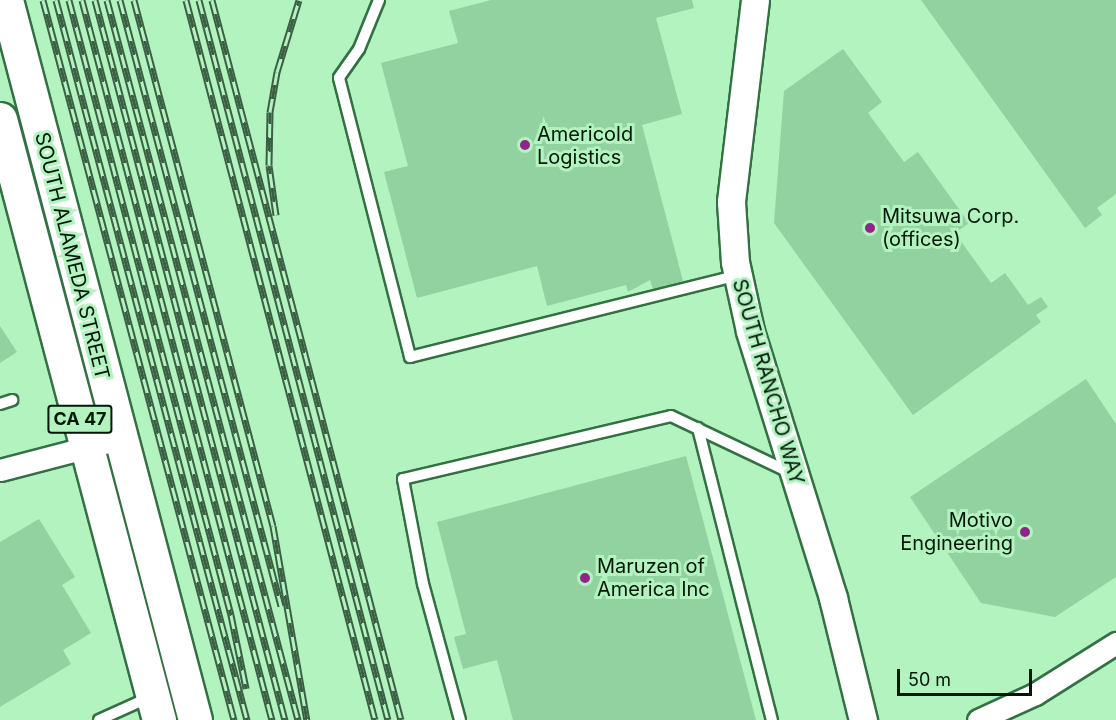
<!DOCTYPE html>
<html>
<head>
<meta charset="utf-8">
<style>
  body { margin:0 }
  #map { position:relative; width:1116px; height:720px; overflow:hidden; background:#b2f3c0; font-family:Inter,sans-serif }
  div>[style] { position:absolute }
  .building>* { inset:0; background:#92d1a0 }
  .roads { filter:drop-shadow(2px 0 #337044) drop-shadow(-2px 0 #337044) drop-shadow(0 2px #337044) drop-shadow(0 -2px #337044) }
  .service>* { height:10px; margin:-5px; padding:0 5px; transform-origin:5px; border-radius:5px; background:#fff }
  .minor>* { height:21px; margin:-10.5px; padding:0 10.5px; transform-origin:10.5px; border-radius:10.5px; background:#fff }
  .tertiary>* { height:27px; margin:-13.5px; padding:0 13.5px; transform-origin:13.5px; border-radius:13.5px; background:#fff }
  .primary>* { height:33px; margin:-16.5px; padding:0 16.5px; transform-origin:16.5px; border-radius:16.5px; background:#fff }
  .rail>* { height:7px; margin-top:-3.5px; transform-origin:0; background:repeating-linear-gradient(90deg,#b2f3c0 0 14px,#3a5f43 0 28px); box-sizing:border-box; border-block:2px solid #3a5f43 }
  .dots>* { width:16px; height:16px; translate:-50% -50%; box-sizing:border-box; border:3px solid #b2f3c0; border-radius:50% }
  span { translate:-50% -50%; white-space:nowrap; text-align:center; line-height:1.15; -webkit-text-stroke:6px #b2f3c0; paint-order:stroke }
  .shield-label span { padding:2px 4px; background:#b2f3c0; border:2px solid; border-radius:4px; -webkit-text-stroke-width:0 }
  .shield-label { font-size:18px; color:#011807; font-weight:700 }
  .poi-label { font-size:20px; color:#011807 }
  .left { translate:0 -50%; text-align:left }
  .right { translate:-100% -50%; text-align:right }
  .street-label { font-size:20px; color:#011807 }
  .scale { position:absolute; left:897px; top:669px; width:135px; height:27px; box-sizing:border-box; border:3px solid #011807; border-top:0; padding-left:8px; font-size:18px; line-height:21px; white-space:nowrap; color:#011807; -webkit-text-stroke:4px #b2f3c0; paint-order:stroke }
</style>
</head>
<body>
<div id="map">
  <div class="building">
    <i style="clip-path:polygon(491px 0,692px 0,694px 8px,656px 18px,682px 114px,642px 125px,683px 281px,653px 289px,650px 280px,628px 292px,626px 285px,547px 306px,537px 266px,417px 298px,384px 172px,408px 166px,381px 63px,458px 43px,449px 11px)"></i>
    <i style="clip-path:polygon(921px 0,1116px 0,1116px 194px,1097px 208px,1102px 215px,1085px 228px)"></i>
    <i style="clip-path:polygon(843px 49px,882px 102px,868px 113px,904px 162px,918px 152px,969px 223px,955px 233px,991px 283px,1005px 273px,1028px 305px,1041px 297px,1048px 307px,1036px 315px,1041px 322px,913px 415px,774px 223px,784px 91px)"></i>
    <i style="clip-path:polygon(0 326px,17px 352px,0 363px)"></i>
    <i style="clip-path:polygon(1086px 379px,1116px 424px,1116px 577px,1055px 617px,981px 603px,910px 497px)"></i>
    <i style="clip-path:polygon(686px 456px,756px 720px,513px 720px,497px 660px,463px 669px,454px 637px,466px 634px,437px 522px)"></i>
    <i style="clip-path:polygon(39px 519px,75px 577px,62px 585px,91px 633px,63px 650px,71px 664px,0 707px,0 542px)"></i>
  </div>
  <div class="roads">
    <div class="service">
      <i style="left:379px;top:0;width:53px;rotate:112.2deg"></i>
      <i style="left:359px;top:49px;width:35px;rotate:125deg"></i>
      <i style="left:339px;top:78px;width:288px;rotate:75.7deg"></i>
      <i style="left:410px;top:357px;width:338px;rotate:-14deg"></i>
      <i style="left:0;top:404px;width:13px;rotate:-18deg"></i>
      <i style="left:698px;top:428px;width:301px;rotate:75.8deg"></i>
      <i style="left:99px;top:720px;width:56px;rotate:-24.3deg"></i>
      <i style="left:460px;top:720px;width:141px;rotate:-105.2deg"></i>
      <i style="left:423px;top:584px;width:107px;rotate:-100.8deg"></i>
      <i style="left:403px;top:479px;width:275px;rotate:-13.2deg"></i>
      <i style="left:671px;top:416px;width:133px;rotate:25.4deg"></i>
    </div>
    <div class="minor">
      <i style="left:0;top:470px;width:123px;rotate:-14.6deg"></i>
      <i style="left:978px;top:720px;width:63px;rotate:-24.5deg"></i>
      <i style="left:1035px;top:694px;width:96px;rotate:-32.2deg"></i>
    </div>
    <div class="tertiary">
      <i style="left:755px;top:0;width:203px;rotate:96.8deg"></i>
      <i style="left:731px;top:202px;width:60px;rotate:86.2deg"></i>
      <i style="left:735px;top:262px;width:71px;rotate:77.7deg"></i>
      <i style="left:750px;top:331px;width:280px;rotate:72.7deg"></i>
      <i style="left:833px;top:598px;width:126px;rotate:76.2deg"></i>
    </div>
    <div class="primary">
      <i style="left:6px;top:0;width:744px;rotate:75.29deg"></i>
      <i style="left:0;top:119px;width:622px;rotate:75.18deg"></i>
    </div>
  </div>
  <div class="rail">
    <i style="left:43px;top:0;width:745px;rotate:75.14deg"></i>
    <i style="left:56px;top:0;width:745px;rotate:75.14deg"></i>
    <i style="left:69px;top:0;width:636px;rotate:75.24deg"></i>
    <i style="left:231px;top:615px;width:75px;rotate:78.4deg"></i>
    <i style="left:82px;top:0;width:745px;rotate:75.22deg"></i>
    <i style="left:95px;top:0;width:745px;rotate:75.22deg"></i>
    <i style="left:107px;top:0;width:745px;rotate:75.14deg"></i>
    <i style="left:120px;top:0;width:627px;rotate:75.12deg"></i>
    <i style="left:134px;top:0;width:544px;rotate:75.2deg"></i>
    <i style="left:273px;top:526px;width:197px;rotate:80.1deg"></i>
    <i style="left:186px;top:0;width:744px;rotate:75.29deg"></i>
    <i style="left:199px;top:0;width:744px;rotate:75.29deg"></i>
    <i style="left:212px;top:0;width:744px;rotate:75.29deg"></i>
    <i style="left:276px;top:215px;width:50px;rotate:-98deg"></i>
    <i style="left:269px;top:165px;width:53px;rotate:-88.9deg"></i>
    <i style="left:270px;top:112px;width:41px;rotate:-80.1deg"></i>
    <i style="left:277px;top:72px;width:75px;rotate:-73deg"></i>
  </div>
  <div class="dots">
    <i style="left:525px;top:145px;background:#902589"></i>
    <i style="left:870px;top:228px;background:#902589"></i>
    <i style="left:1025px;top:532px;background:#902589"></i>
    <i style="left:585px;top:578px;background:#902589"></i>
  </div>
  <div class="shield-label">
    <span style="left:80px;top:419px">CA 47</span>
  </div>
  <div class="poi-label">
    <span class="left" style="left:537px;top:146px">Americold<br>Logistics</span>
    <span class="left" style="left:882px;top:228px">Mitsuwa Corp.<br>(offices)</span>
    <span class="right" style="left:1013px;top:532px">Motivo<br>Engineering</span>
    <span class="left" style="left:597px;top:578px">Maruzen of<br>America Inc</span>
  </div>
  <div class="street-label">
    <span style="left:72px;top:256px;rotate:76deg">SOUTH ALAMEDA STREET</span>
    <span style="left:768px;top:382px;rotate:74deg">SOUTH RANCHO WAY</span>
  </div>
  <div class="scale">50 m</div>
</div>
</body>
</html>
